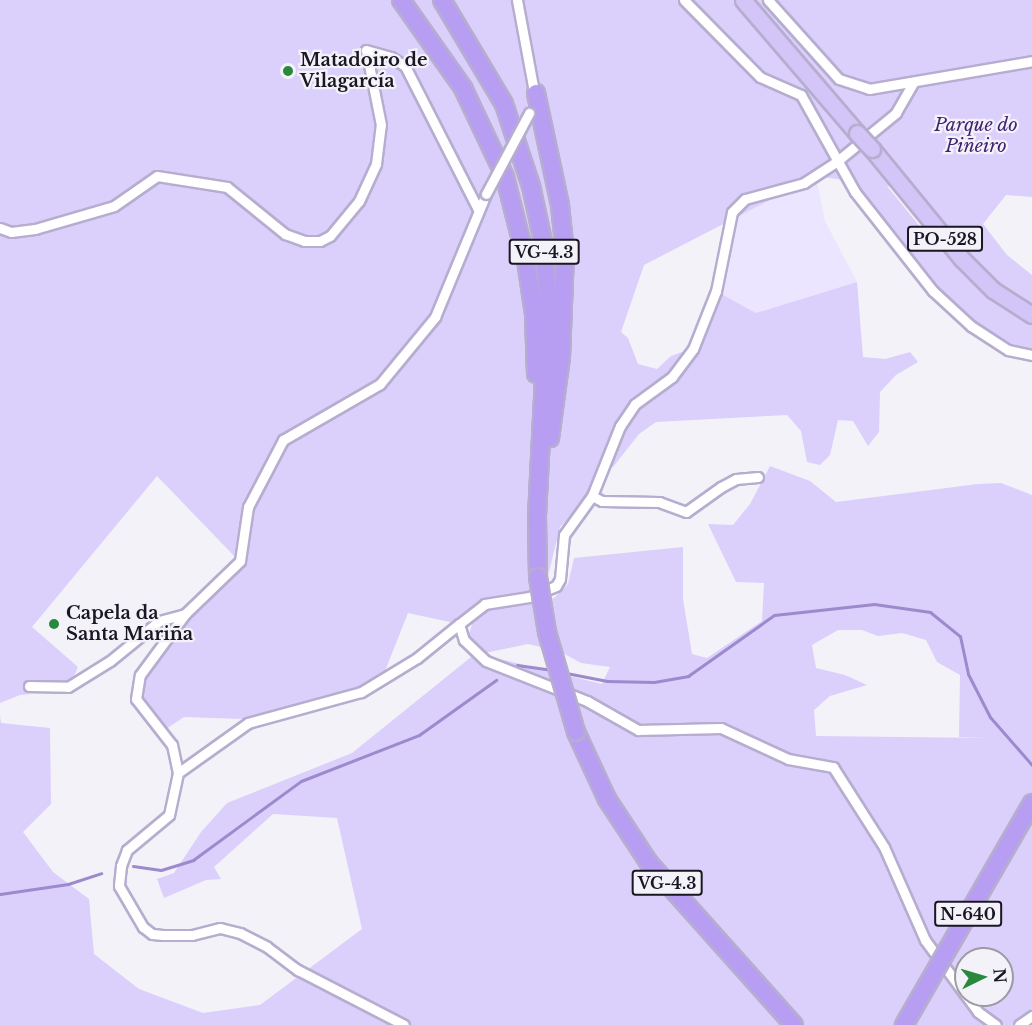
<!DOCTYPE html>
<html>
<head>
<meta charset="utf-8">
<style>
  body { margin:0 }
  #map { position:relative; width:1032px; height:1025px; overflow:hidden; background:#f4f2f9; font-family:"Libre Baskerville",serif }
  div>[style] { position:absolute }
  .built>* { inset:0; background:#ebe5ff }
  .green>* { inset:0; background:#dbcffc }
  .stream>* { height:3px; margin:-1.5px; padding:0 1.5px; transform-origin:1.5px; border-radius:1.5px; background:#9d8acd }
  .roads { filter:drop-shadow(2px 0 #b6adcf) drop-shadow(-2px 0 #b6adcf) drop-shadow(0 2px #b6adcf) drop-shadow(0 -2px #b6adcf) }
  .street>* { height:9px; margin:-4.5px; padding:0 4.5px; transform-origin:4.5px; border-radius:4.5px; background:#fff }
  .primary>* { height:15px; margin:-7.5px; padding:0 7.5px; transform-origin:7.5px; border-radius:7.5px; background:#d4c5f8 }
  .highway>* { height:16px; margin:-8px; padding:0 8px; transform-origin:8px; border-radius:8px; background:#b79ef3 }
  .bridges { filter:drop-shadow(2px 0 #b6adcf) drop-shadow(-2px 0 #b6adcf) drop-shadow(0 2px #b6adcf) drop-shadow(0 -2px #b6adcf) }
  .street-bridge>* { height:9px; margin:-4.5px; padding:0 4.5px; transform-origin:4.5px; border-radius:4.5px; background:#fff }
  .primary-bridge>* { height:15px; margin:-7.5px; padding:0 7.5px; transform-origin:7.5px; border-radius:7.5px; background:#d4c5f8 }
  .highway-bridge>* { height:16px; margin:-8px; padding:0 8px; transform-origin:8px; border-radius:8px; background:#b79ef3 }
  .dots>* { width:16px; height:16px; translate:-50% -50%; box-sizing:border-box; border:3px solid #f4f2f9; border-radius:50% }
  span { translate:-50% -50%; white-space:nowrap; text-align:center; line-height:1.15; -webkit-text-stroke:4.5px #f4f2f9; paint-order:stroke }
  .shield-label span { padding:2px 4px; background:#f4f2f9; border:2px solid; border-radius:4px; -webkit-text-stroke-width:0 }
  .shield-label { font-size:16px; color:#1a1623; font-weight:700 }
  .poi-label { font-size:18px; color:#1a1623; font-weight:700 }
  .left { translate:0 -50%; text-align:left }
  .park-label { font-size:18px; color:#402270; font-style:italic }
  .north { position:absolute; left:954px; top:947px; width:60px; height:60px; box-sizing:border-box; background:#f4f2f9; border:2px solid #9d9aa3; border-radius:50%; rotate:85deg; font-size:16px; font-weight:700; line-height:24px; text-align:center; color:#1a1623 }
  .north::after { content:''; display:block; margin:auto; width:21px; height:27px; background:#28893d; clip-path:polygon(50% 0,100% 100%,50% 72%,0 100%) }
</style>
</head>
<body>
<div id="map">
  <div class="built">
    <i style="clip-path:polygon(816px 176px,825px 221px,857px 282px,756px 313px,716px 291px,732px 212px)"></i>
  </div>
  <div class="green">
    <i style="clip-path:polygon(0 0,1032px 0,1032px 197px,1006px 195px,983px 224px,1007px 255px,1032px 275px,1032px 305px,998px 284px,913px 189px,887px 186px,917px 223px,976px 281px,1032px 320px,1032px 355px,1011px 351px,965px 320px,892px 243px,850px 181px,816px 176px,644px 265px,621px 332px,628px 338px,638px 364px,657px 369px,671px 356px,685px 351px,716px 291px,756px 313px,857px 282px,863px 357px,885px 359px,910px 352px,918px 362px,896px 375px,880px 392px,879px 432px,868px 446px,853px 421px,838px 420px,830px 455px,820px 465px,807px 462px,801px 431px,787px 415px,656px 422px,639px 434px,613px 467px,600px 470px,583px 504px,560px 527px,548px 576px,534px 582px,529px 597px,485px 604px,459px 624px,408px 613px,381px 681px,316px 707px,243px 719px,184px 717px,163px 731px,136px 699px,135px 688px,185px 614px,239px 561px,157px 476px,32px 627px,78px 667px,67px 691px,20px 695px,0 703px)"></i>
    <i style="clip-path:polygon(evenodd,770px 466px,810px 481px,836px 502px,978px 484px,1001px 483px,1032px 495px,1032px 1025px,0 1025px,0 715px,1px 723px,50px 728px,51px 804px,23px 832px,53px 872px,89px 899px,94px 954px,139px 989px,203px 1013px,260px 1005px,362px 929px,337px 818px,273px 814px,214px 867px,221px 879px,206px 880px,164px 898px,157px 879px,174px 873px,201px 832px,227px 803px,352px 753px,476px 653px,468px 637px,475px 616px,487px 609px,554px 598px,568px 584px,574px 558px,683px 547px,683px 599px,692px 654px,707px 658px,762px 621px,764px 583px,736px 582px,708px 524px,733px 525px,750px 504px,770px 466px,838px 630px,862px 630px,878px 636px,902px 633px,926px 640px,937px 662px,960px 675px,959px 737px,988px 738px,816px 736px,814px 710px,830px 696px,867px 685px,845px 675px,816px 668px,812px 645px,838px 630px,770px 466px,528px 644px,561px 652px,581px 663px,610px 667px,602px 684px,480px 654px,528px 644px,770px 466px,966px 959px,1002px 959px,1002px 995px,966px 995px,966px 959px)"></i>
  </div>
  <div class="stream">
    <i style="left:517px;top:665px;width:34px;rotate:8deg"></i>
    <i style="left:566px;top:673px;width:42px;rotate:11deg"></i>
    <i style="left:607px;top:681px;width:47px;rotate:1.2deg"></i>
    <i style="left:654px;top:682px;width:35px;rotate:-10deg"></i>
    <i style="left:688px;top:676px;width:105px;rotate:-35.3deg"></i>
    <i style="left:774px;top:615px;width:101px;rotate:-6.3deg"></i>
    <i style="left:874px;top:604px;width:57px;rotate:8.1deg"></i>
    <i style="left:930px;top:612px;width:38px;rotate:39deg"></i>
    <i style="left:960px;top:636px;width:39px;rotate:78deg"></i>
    <i style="left:968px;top:674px;width:48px;rotate:62.9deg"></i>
    <i style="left:990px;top:717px;width:64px;rotate:48.8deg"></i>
    <i style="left:133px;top:866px;width:28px;rotate:8deg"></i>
    <i style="left:161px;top:870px;width:34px;rotate:-17deg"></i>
    <i style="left:193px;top:860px;width:134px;rotate:-36.2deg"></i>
    <i style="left:301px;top:781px;width:127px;rotate:-21.3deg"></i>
    <i style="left:419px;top:735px;width:95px;rotate:-35.5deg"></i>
    <i style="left:0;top:894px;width:69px;rotate:-8.4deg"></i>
    <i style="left:68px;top:884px;width:35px;rotate:-18deg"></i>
  </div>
  <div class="roads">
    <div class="street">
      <i style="left:517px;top:0;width:99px;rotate:79.5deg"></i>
      <i style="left:684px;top:0;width:108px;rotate:45.4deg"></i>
      <i style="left:760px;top:77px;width:45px;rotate:23.7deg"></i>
      <i style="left:801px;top:95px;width:111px;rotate:60.9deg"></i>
      <i style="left:855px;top:192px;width:126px;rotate:51.8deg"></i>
      <i style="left:933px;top:291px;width:52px;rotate:42.6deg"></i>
      <i style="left:971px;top:326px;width:44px;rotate:33deg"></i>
      <i style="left:1008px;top:350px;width:25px;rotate:12deg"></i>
      <i style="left:768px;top:0;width:106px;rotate:48.1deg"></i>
      <i style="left:839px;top:79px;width:32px;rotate:18deg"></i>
      <i style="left:869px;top:89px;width:165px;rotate:-9.7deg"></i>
      <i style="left:913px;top:83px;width:34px;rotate:120deg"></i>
      <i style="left:896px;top:113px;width:77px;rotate:140.8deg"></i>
      <i style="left:836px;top:162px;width:38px;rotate:147deg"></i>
      <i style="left:804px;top:183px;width:61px;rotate:164.8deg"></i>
      <i style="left:745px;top:199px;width:18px;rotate:135deg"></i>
      <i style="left:732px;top:212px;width:81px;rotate:101.4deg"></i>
      <i style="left:716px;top:291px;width:62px;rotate:111.6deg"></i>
      <i style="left:693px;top:349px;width:35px;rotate:127deg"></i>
      <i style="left:672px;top:377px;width:46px;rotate:143.9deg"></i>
      <i style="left:635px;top:404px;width:27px;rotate:124deg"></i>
      <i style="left:620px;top:426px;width:75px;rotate:111.8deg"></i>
      <i style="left:592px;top:496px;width:48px;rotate:125.7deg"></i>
      <i style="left:564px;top:535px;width:44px;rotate:95.2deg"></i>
      <i style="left:560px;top:579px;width:8px;rotate:120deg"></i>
      <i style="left:556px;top:586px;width:29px;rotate:158deg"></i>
      <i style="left:529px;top:597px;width:45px;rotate:171deg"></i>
      <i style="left:485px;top:604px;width:33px;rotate:142deg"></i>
      <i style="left:459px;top:624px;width:17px;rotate:73deg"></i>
      <i style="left:464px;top:640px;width:30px;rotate:44deg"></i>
      <i style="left:486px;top:661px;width:109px;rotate:21.6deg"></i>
      <i style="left:587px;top:701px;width:59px;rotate:29.6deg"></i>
      <i style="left:638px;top:730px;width:83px;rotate:-1.4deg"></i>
      <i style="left:721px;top:728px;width:74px;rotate:24.8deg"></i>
      <i style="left:788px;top:759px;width:46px;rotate:10.1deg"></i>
      <i style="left:833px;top:767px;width:95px;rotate:57.5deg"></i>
      <i style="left:884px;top:847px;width:102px;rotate:66.2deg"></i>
      <i style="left:925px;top:940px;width:89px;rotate:53.6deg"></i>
      <i style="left:978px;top:1012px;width:22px;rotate:36deg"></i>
      <i style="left:0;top:228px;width:12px;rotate:20deg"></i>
      <i style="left:11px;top:232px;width:24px;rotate:-7deg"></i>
      <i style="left:35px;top:229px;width:82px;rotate:-16.2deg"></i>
      <i style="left:114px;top:206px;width:52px;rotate:-34.9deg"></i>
      <i style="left:157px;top:176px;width:71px;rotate:8.9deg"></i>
      <i style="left:227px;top:187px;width:75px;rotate:39deg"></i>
      <i style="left:285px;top:234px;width:20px;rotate:20deg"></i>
      <i style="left:304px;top:241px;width:16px"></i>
      <i style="left:320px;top:241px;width:11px;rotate:-27deg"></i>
      <i style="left:330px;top:236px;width:45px;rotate:-50.4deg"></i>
      <i style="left:359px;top:201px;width:41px;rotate:-65.3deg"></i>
      <i style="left:376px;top:164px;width:39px;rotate:-83deg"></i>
      <i style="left:381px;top:125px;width:76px;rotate:-101.3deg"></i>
      <i style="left:366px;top:50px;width:26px;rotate:16deg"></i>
      <i style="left:391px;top:57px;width:17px;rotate:33deg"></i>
      <i style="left:405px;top:66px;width:161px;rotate:63deg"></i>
      <i style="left:592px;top:496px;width:11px;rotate:27deg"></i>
      <i style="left:602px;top:501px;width:57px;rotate:1deg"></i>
      <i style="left:659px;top:502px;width:29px;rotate:20deg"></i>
      <i style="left:686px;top:512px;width:43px;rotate:-35.5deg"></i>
      <i style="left:721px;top:487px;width:17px;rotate:-28deg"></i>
      <i style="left:736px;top:479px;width:22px;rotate:-5deg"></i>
      <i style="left:459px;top:624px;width:54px;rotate:141deg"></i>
      <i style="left:417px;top:658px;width:66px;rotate:148.7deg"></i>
      <i style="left:361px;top:692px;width:117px;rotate:164.7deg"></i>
      <i style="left:248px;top:723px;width:86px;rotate:144.5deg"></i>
      <i style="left:178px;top:773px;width:29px;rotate:-102deg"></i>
      <i style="left:172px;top:745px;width:58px;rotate:-128deg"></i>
      <i style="left:136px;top:699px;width:24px;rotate:-81deg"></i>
      <i style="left:140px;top:675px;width:76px;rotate:-53.6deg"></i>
      <i style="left:185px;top:614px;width:76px;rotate:-43.9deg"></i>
      <i style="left:240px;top:561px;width:55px;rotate:-81.6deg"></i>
      <i style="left:248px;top:507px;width:76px;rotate:-62.4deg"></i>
      <i style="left:283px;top:440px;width:112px;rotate:-30deg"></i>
      <i style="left:380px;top:384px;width:87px;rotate:-50.6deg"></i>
      <i style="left:435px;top:317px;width:133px;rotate:-67.5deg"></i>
      <i style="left:29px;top:686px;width:39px;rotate:1deg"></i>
      <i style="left:68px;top:687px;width:49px;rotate:-31.8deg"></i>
      <i style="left:110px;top:661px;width:63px;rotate:-39.2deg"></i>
      <i style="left:159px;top:621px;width:27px;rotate:-15deg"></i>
      <i style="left:178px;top:773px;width:43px;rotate:102.1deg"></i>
      <i style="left:169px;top:815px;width:55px;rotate:140.2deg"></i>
      <i style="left:127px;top:850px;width:17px;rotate:111deg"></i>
      <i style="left:121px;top:866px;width:20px;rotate:96deg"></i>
      <i style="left:119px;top:886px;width:48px;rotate:59.7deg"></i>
      <i style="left:143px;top:927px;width:11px;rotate:38deg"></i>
      <i style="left:152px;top:934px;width:11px;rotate:5deg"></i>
      <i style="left:163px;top:935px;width:29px"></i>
      <i style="left:192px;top:935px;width:29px;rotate:-14deg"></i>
      <i style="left:220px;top:928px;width:21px;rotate:14deg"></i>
      <i style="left:240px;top:933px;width:30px;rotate:27deg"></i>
      <i style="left:267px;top:947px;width:39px;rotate:37deg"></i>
      <i style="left:298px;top:970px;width:119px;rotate:27.4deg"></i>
      <i style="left:1019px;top:1025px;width:16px;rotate:-35deg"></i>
    </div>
    <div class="primary">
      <i style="left:743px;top:0;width:175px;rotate:49.4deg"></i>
      <i style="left:872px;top:149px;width:142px;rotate:50.7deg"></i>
      <i style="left:962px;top:259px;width:44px;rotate:45deg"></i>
      <i style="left:993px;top:290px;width:46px;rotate:32.7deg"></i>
    </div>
    <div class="highway">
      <i style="left:401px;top:0;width:108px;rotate:54.8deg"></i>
      <i style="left:463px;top:88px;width:98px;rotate:64.7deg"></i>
      <i style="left:505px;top:177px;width:86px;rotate:75.8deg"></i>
      <i style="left:526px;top:260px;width:55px;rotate:81.6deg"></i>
      <i style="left:534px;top:314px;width:60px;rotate:88.1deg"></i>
      <i style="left:442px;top:0;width:121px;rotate:59.2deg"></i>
      <i style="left:504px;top:104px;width:86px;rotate:71.8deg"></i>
      <i style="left:531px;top:186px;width:61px;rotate:77.8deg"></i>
      <i style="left:544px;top:246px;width:53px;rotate:85.7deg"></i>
      <i style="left:548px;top:299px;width:219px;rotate:92.9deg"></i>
      <i style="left:537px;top:518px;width:59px;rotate:89deg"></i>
      <i style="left:536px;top:93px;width:115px;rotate:77.9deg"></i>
      <i style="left:560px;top:205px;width:48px;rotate:84.1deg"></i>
      <i style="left:565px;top:253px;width:104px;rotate:92.2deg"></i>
      <i style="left:561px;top:357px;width:82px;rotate:97.7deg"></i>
      <i style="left:576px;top:732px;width:74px;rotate:65.2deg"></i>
      <i style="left:607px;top:799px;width:77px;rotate:56.7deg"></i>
      <i style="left:649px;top:863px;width:217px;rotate:48.2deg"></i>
    </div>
  </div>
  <div class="bridges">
    <div class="street-bridge">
      <i style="left:486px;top:194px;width:92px;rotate:-62deg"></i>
    </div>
    <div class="primary-bridge">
      <i style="left:857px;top:133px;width:22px;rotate:47deg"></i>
    </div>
    <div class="highway-bridge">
      <i style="left:538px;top:577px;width:56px;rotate:80.7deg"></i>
      <i style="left:547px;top:632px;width:104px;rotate:73.8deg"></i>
      <i style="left:904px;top:1025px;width:256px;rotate:-60deg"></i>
    </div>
  </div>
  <div class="dots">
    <i style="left:288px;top:71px;background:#28893d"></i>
    <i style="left:54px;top:624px;background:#28893d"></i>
  </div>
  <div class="shield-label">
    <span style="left:945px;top:239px">PO-528</span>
    <span style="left:544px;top:252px">VG-4.3</span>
    <span style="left:667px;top:883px">VG-4.3</span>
    <span style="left:968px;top:914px">N-640</span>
  </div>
  <div class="poi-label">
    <span class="left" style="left:300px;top:71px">Matadoiro de<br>Vilagarcía</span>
    <span class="left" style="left:66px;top:624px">Capela da<br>Santa Mariña</span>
  </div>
  <div class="park-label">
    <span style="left:976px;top:136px">Parque do<br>Piñeiro</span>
  </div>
  <div class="north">N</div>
</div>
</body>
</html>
